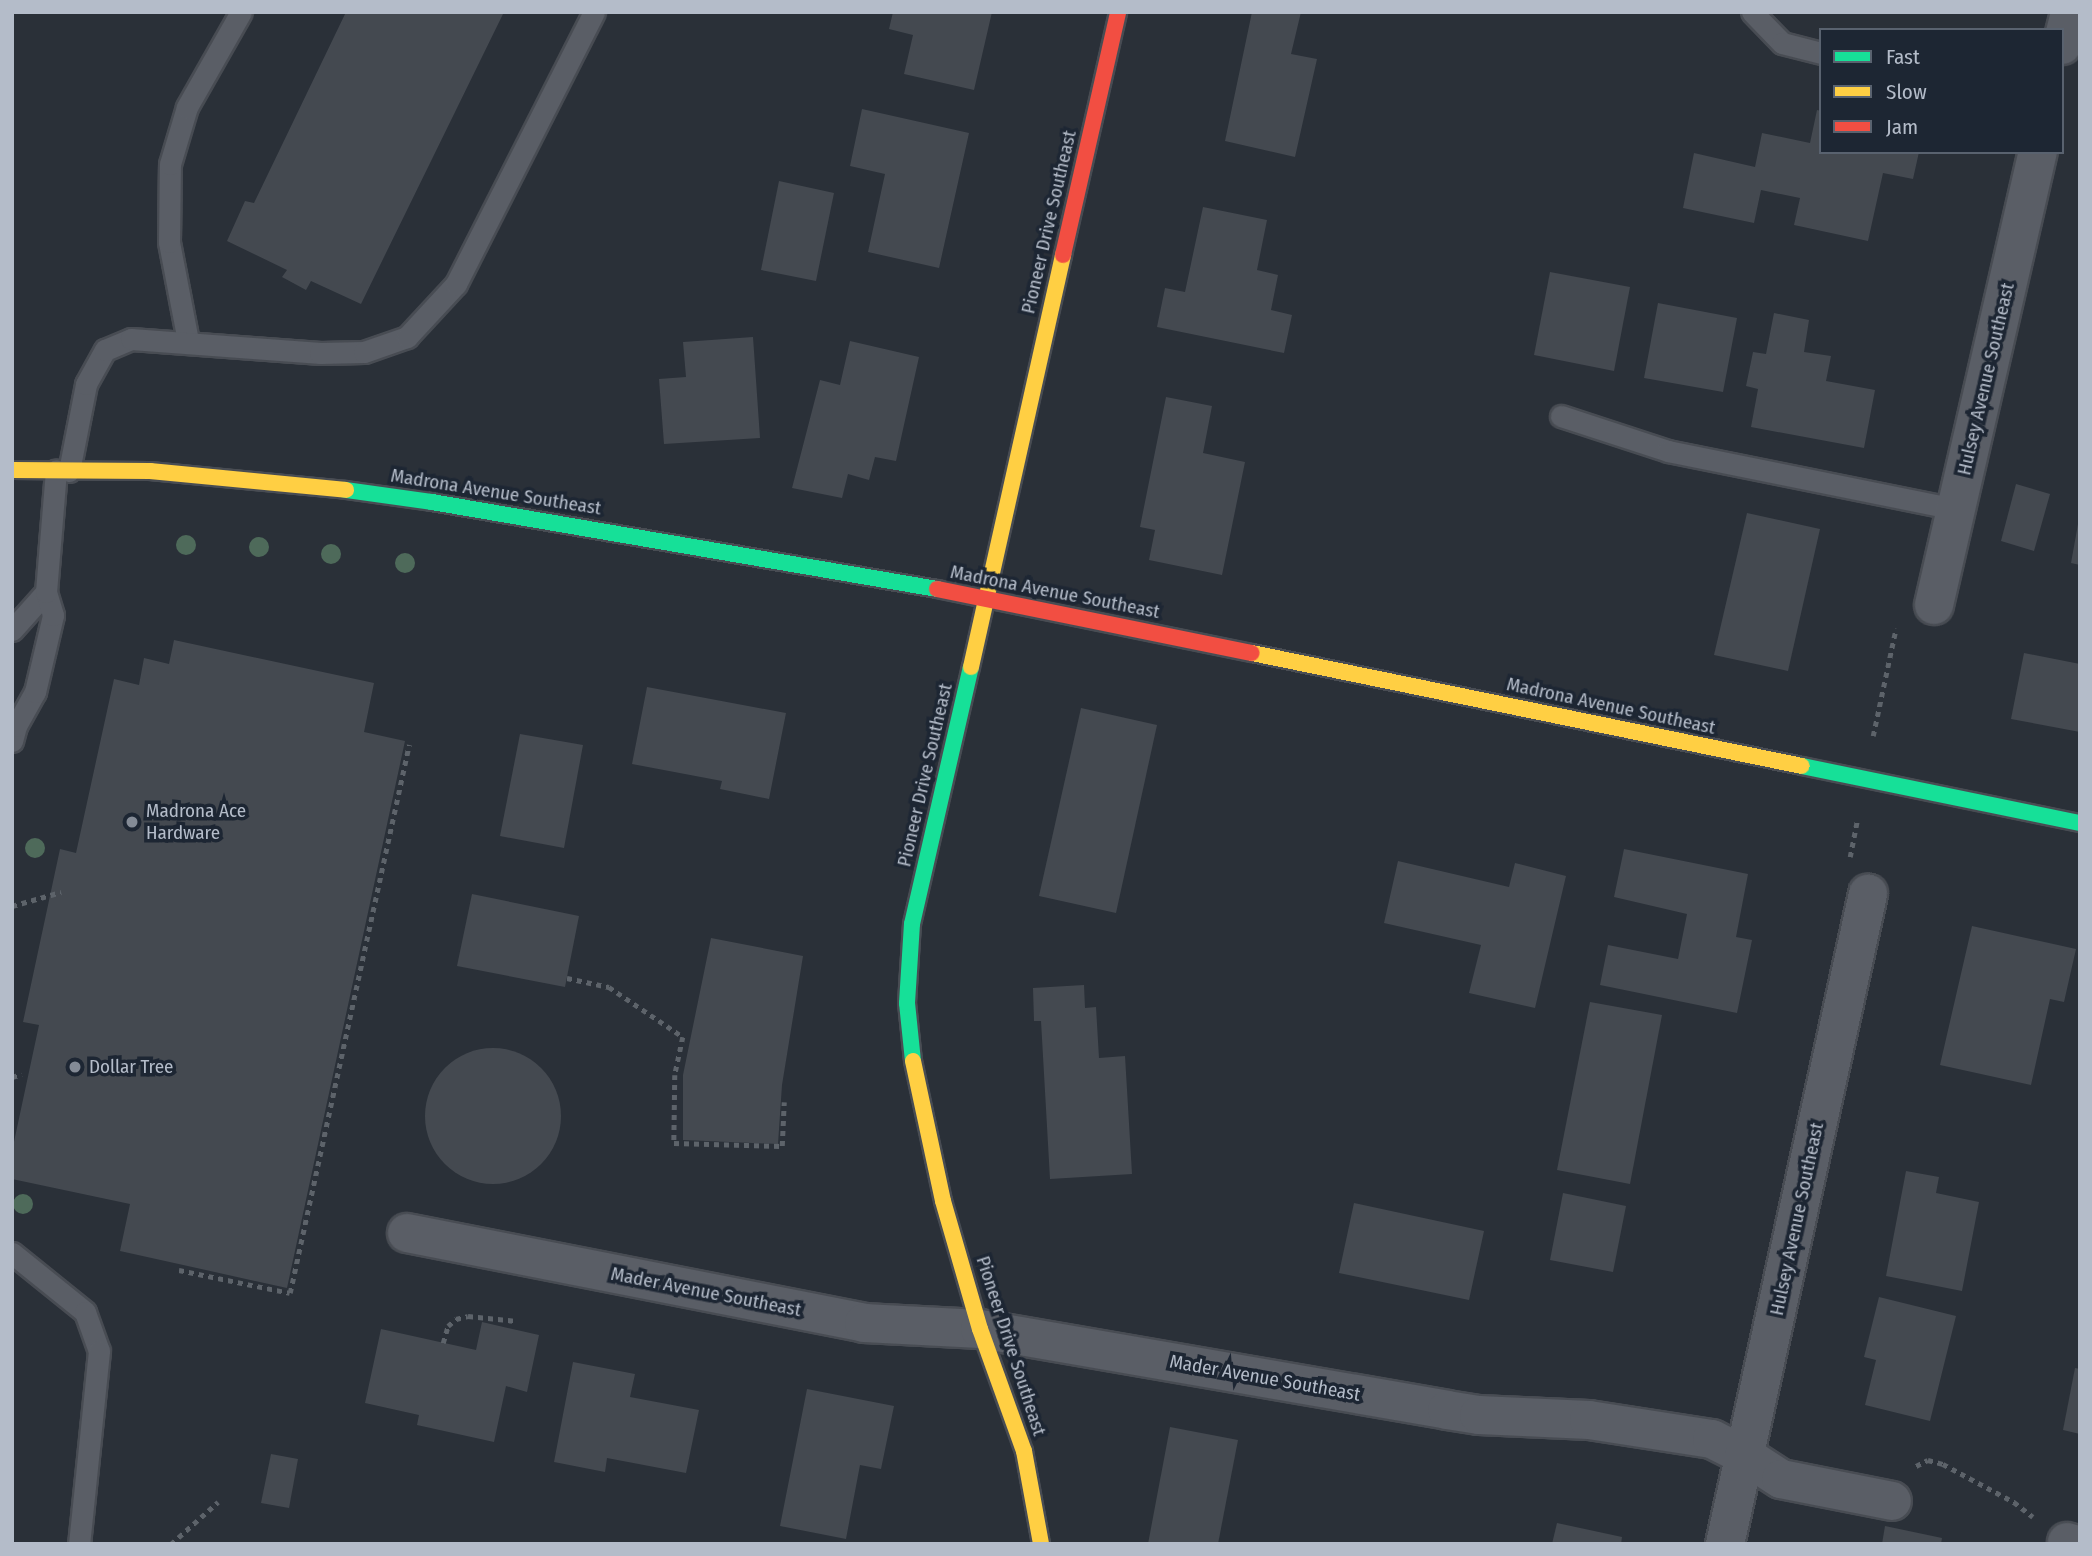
<!DOCTYPE html>
<html>
<head>
<meta charset="utf-8">
<style>
  body { margin:0 }
  #map { position:relative; width:2092px; height:1556px; overflow:hidden; background:#2a3038; font-family:"Fira Sans Condensed",sans-serif }
  div>[style] { position:absolute }
  .building>* { inset:0; background:#444950 }
  .round { border-radius:50% }
  .path>* { height:4.5px; margin-top:-2.25px; transform-origin:0; background:repeating-linear-gradient(90deg,#5d636a 0 5px,transparent 0 10px) }
  .roads { filter:drop-shadow(2px 0 #484c53) drop-shadow(-2px 0 #484c53) drop-shadow(0 2px #484c53) drop-shadow(0 -2px #484c53) }
  .lane>* { height:21px; margin:-10.5px; padding:0 10.5px; transform-origin:10.5px; border-radius:10.5px; background:#5a5e66 }
  .street>* { height:38px; margin:-19px; padding:0 19px; transform-origin:19px; border-radius:19px; background:#5a5e66 }
  .fast>* { height:16px; margin:-8px; padding:0 8px; transform-origin:8px; border-radius:8px; background:#16e098 }
  .slow>* { height:16px; margin:-8px; padding:0 8px; transform-origin:8px; border-radius:8px; background:#ffcf43 }
  .jam>* { height:16px; margin:-8px; padding:0 8px; transform-origin:8px; border-radius:8px; background:#f24e42 }
  .trees>* { width:20px; height:20px; margin:-10px; border-radius:50%; background:#4e6a5a }
  .dots>* { width:19px; height:19px; translate:-50% -50%; box-sizing:border-box; border:4px solid #1d2633; border-radius:50% }
  span { translate:-50% -50%; white-space:nowrap; text-align:center; line-height:1.15; -webkit-text-stroke:7px #1d2633; paint-order:stroke }
  .street-label { font-size:19px; color:#b4bcc9 }
  .poi-label { font-size:19px; color:#b4bcc9 }
  .left { translate:0 -50%; text-align:left }
  .frame { position:absolute; inset:0; border:14px solid #b4bcc9; pointer-events:none }
  .legend { position:absolute; left:1819px; top:28px; width:245px; height:126px; box-sizing:border-box; background:#1d2633; border:2px solid #59626f; margin:0; padding:9px 12px; list-style:none; font-size:21px; color:#b4bcc9 }
  .legend li { display:flex; align-items:center; gap:14px; height:35px }
  .legend b { width:35px; border:2px solid #59626f }
</style>
</head>
<body>
<div id="map">
  <div class="building">
    <i style="clip-path:polygon(346px 12px,504px 12px,361px 304px,311px 281px,306px 290px,282px 277px,287px 270px,227px 241px,245px 201px,254px 203px)"></i>
    <i style="clip-path:polygon(893px 12px,992px 12px,974px 90px,904px 74px,913px 35px,889px 29px)"></i>
    <i style="clip-path:polygon(1252px 12px,1301px 12px,1291px 54px,1317px 59px,1295px 157px,1225px 141px)"></i>
    <i style="clip-path:polygon(862px 109px,969px 133px,939px 268px,868px 252px,885px 174px,850px 166px)"></i>
    <i style="clip-path:polygon(1817px 110px,1821px 111px,1821px 152px,1919px 152px,1913px 179px,1883px 173px,1868px 241px,1794px 225px,1800px 198px,1761px 190px,1754px 223px,1683px 208px,1694px 153px,1755px 167px,1762px 133px,1810px 143px)"></i>
    <i style="clip-path:polygon(779px 181px,834px 193px,816px 281px,761px 270px)"></i>
    <i style="clip-path:polygon(1203px 207px,1267px 220px,1257px 270px,1278px 275px,1271px 310px,1292px 315px,1284px 353px,1157px 327px,1165px 288px,1185px 292px)"></i>
    <i style="clip-path:polygon(1550px 272px,1630px 287px,1614px 371px,1534px 355px)"></i>
    <i style="clip-path:polygon(1658px 303px,1737px 318px,1723px 392px,1644px 378px)"></i>
    <i style="clip-path:polygon(1774px 313px,1809px 320px,1804px 352px,1831px 356px,1826px 381px,1875px 390px,1864px 448px,1751px 427px,1758px 389px,1746px 386px,1753px 352px,1766px 354px)"></i>
    <i style="clip-path:polygon(753px 337px,760px 438px,664px 444px,659px 379px,686px 377px,683px 342px)"></i>
    <i style="clip-path:polygon(850px 341px,919px 357px,896px 461px,875px 457px,869px 480px,848px 474px,842px 498px,792px 488px,820px 380px,840px 385px)"></i>
    <i style="clip-path:polygon(1166px 397px,1212px 406px,1203px 453px,1245px 462px,1222px 575px,1149px 560px,1155px 530px,1140px 527px)"></i>
    <i style="clip-path:polygon(2016px 484px,2050px 494px,2034px 551px,2001px 541px)"></i>
    <i style="clip-path:polygon(1747px 513px,1820px 529px,1788px 671px,1714px 655px)"></i>
    <i style="clip-path:polygon(2078px 524px,2080px 525px,2080px 565px,2071px 563px)"></i>
    <i style="clip-path:polygon(174px 640px,374px 683px,364px 732px,405px 741px,287px 1288px,120px 1251px,130px 1204px,12px 1179px,12px 1151px,39px 1025px,23px 1022px,60px 849px,76px 853px,114px 679px,139px 685px,144px 658px,169px 664px)"></i>
    <i style="clip-path:polygon(2024px 653px,2080px 664px,2080px 732px,2011px 719px)"></i>
    <i style="clip-path:polygon(647px 687px,786px 713px,769px 799px,720px 789px,722px 781px,632px 764px)"></i>
    <i style="clip-path:polygon(1081px 708px,1157px 725px,1116px 913px,1039px 896px)"></i>
    <i style="clip-path:polygon(520px 734px,583px 745px,564px 848px,500px 836px)"></i>
    <i style="clip-path:polygon(1624px 849px,1748px 874px,1736px 937px,1752px 940px,1737px 1013px,1600px 985px,1608px 945px,1678px 959px,1687px 914px,1614px 897px)"></i>
    <i style="clip-path:polygon(1398px 861px,1509px 887px,1515px 863px,1566px 876px,1535px 1008px,1469px 993px,1481px 945px,1384px 923px)"></i>
    <i style="clip-path:polygon(472px 894px,579px 916px,565px 987px,457px 966px)"></i>
    <i style="clip-path:polygon(1972px 926px,2076px 949px,2064px 1002px,2050px 999px,2031px 1085px,1940px 1065px)"></i>
    <i style="clip-path:polygon(711px 938px,803px 956px,782px 1085px,778px 1144px,683px 1140px,683px 1075px)"></i>
    <i style="clip-path:polygon(1084px 985px,1085px 1008px,1096px 1007px,1099px 1058px,1125px 1056px,1132px 1174px,1050px 1179px,1041px 1021px,1034px 1021px,1033px 988px)"></i>
    <i style="clip-path:polygon(1590px 1002px,1662px 1015px,1630px 1184px,1557px 1170px)"></i>
    <i class="round" style="left:425px;top:1048px;width:136px;height:136px"></i>
    <i style="clip-path:polygon(1906px 1171px,1939px 1177px,1936px 1193px,1979px 1202px,1962px 1291px,1886px 1276px)"></i>
    <i style="clip-path:polygon(1563px 1193px,1626px 1206px,1613px 1272px,1550px 1260px)"></i>
    <i style="clip-path:polygon(1354px 1203px,1484px 1231px,1469px 1300px,1339px 1273px)"></i>
    <i style="clip-path:polygon(1879px 1297px,1956px 1316px,1930px 1421px,1865px 1405px,1876px 1360px,1864px 1357px)"></i>
    <i style="clip-path:polygon(482px 1322px,539px 1335px,527px 1392px,506px 1386px,494px 1442px,417px 1425px,419px 1415px,365px 1403px,381px 1329px,476px 1350px)"></i>
    <i style="clip-path:polygon(573px 1362px,635px 1374px,630px 1397px,699px 1410px,686px 1473px,607px 1458px,605px 1472px,554px 1462px)"></i>
    <i style="clip-path:polygon(2075px 1368px,2080px 1369px,2080px 1434px,2063px 1430px)"></i>
    <i style="clip-path:polygon(807px 1389px,894px 1406px,881px 1469px,860px 1465px,846px 1539px,780px 1526px)"></i>
    <i style="clip-path:polygon(1170px 1427px,1238px 1440px,1218px 1544px,1148px 1544px)"></i>
    <i style="clip-path:polygon(271px 1454px,298px 1459px,289px 1508px,261px 1503px)"></i>
    <i style="clip-path:polygon(1557px 1523px,1622px 1537px,1621px 1544px,1552px 1544px)"></i>
    <i style="clip-path:polygon(1885px 1526px,1942px 1538px,1941px 1544px,1882px 1544px)"></i>
  </div>
  <div class="path">
    <i style="left:1873px;top:736px;width:110px;rotate:-78deg"></i>
    <i style="left:1850px;top:857px;width:37px;rotate:-79deg"></i>
    <i style="left:12px;top:906px;width:51px;rotate:-15.9deg"></i>
    <i style="left:567px;top:978px;width:43px;rotate:12.1deg"></i>
    <i style="left:609px;top:987px;width:89px;rotate:34deg"></i>
    <i style="left:683px;top:1037px;width:39px;rotate:102deg"></i>
    <i style="left:675px;top:1075px;width:68px;rotate:90.8deg"></i>
    <i style="left:674px;top:1143px;width:108px;rotate:1.6deg"></i>
    <i style="left:782px;top:1146px;width:44px;rotate:-87.4deg"></i>
    <i style="left:12px;top:1077px;width:10px;rotate:-17deg"></i>
    <i style="left:179px;top:1270px;width:113px;rotate:11.7deg"></i>
    <i style="left:290px;top:1293px;width:561px;rotate:-77.75deg"></i>
    <i style="left:443px;top:1343px;width:18px;rotate:-74deg"></i>
    <i style="left:448px;top:1326px;width:11px;rotate:-41deg"></i>
    <i style="left:456px;top:1319px;width:12px;rotate:-14deg"></i>
    <i style="left:468px;top:1316px;width:48px;rotate:5.9deg"></i>
    <i style="left:1916px;top:1466px;width:13px;rotate:-27deg"></i>
    <i style="left:1928px;top:1460px;width:16px;rotate:15deg"></i>
    <i style="left:1943px;top:1464px;width:81px;rotate:28.2deg"></i>
    <i style="left:2014px;top:1502px;width:24px;rotate:38deg"></i>
    <i style="left:171px;top:1544px;width:63px;rotate:-41.8deg"></i>
  </div>
  <div class="roads">
    <div class="lane">
      <i style="left:1752px;top:12px;width:43px;rotate:45.9deg"></i>
      <i style="left:1782px;top:43px;width:40px;rotate:14.4deg"></i>
      <i style="left:188px;top:341px;width:101px;rotate:-100.9deg"></i>
      <i style="left:169px;top:242px;width:78px;rotate:-89.3deg"></i>
      <i style="left:170px;top:164px;width:59px;rotate:-73.4deg"></i>
      <i style="left:187px;top:107px;width:109px;rotate:-60.4deg"></i>
      <i style="left:1561px;top:416px;width:113px;rotate:18.1deg"></i>
      <i style="left:1668px;top:451px;width:294px;rotate:11.4deg"></i>
      <i style="left:69px;top:471px;width:89px;rotate:-78.9deg"></i>
      <i style="left:86px;top:384px;width:39px;rotate:-61deg"></i>
      <i style="left:105px;top:350px;width:28px;rotate:-23deg"></i>
      <i style="left:131px;top:339px;width:190px;rotate:4.2deg"></i>
      <i style="left:320px;top:353px;width:44px;rotate:-1.3deg"></i>
      <i style="left:364px;top:352px;width:46px;rotate:-19.2deg"></i>
      <i style="left:407px;top:337px;width:72px;rotate:-47.2deg"></i>
      <i style="left:456px;top:284px;width:305px;rotate:-63.1deg"></i>
      <i style="left:12px;top:630px;width:51px;rotate:-48.2deg"></i>
      <i style="left:12px;top:741px;width:16px;rotate:-75deg"></i>
      <i style="left:16px;top:726px;width:39px;rotate:-61deg"></i>
      <i style="left:35px;top:692px;width:79px;rotate:-76.8deg"></i>
      <i style="left:53px;top:615px;width:24px;rotate:-107deg"></i>
      <i style="left:46px;top:592px;width:122px;rotate:-85.3deg"></i>
      <i style="left:12px;top:1253px;width:94px;rotate:38.9deg"></i>
      <i style="left:85px;top:1312px;width:41px;rotate:70.3deg"></i>
      <i style="left:99px;top:1351px;width:194px;rotate:95.9deg"></i>
    </div>
    <div class="street">
      <i style="left:2062px;top:45px;width:34px;rotate:-76deg"></i>
      <i style="left:1934px;top:605px;width:465px;rotate:-77.1deg"></i>
      <i style="left:407px;top:1233px;width:466px;rotate:11.1deg"></i>
      <i style="left:864px;top:1323px;width:116px;rotate:3deg"></i>
      <i style="left:980px;top:1329px;width:474px;rotate:9.8deg"></i>
      <i style="left:1447px;top:1410px;width:32px;rotate:9deg"></i>
      <i style="left:1479px;top:1415px;width:110px;rotate:2.6deg"></i>
      <i style="left:1589px;top:1420px;width:124px;rotate:8.8deg"></i>
      <i style="left:1712px;top:1439px;width:36px;rotate:27deg"></i>
      <i style="left:1744px;top:1455px;width:44px;rotate:33deg"></i>
      <i style="left:1781px;top:1479px;width:113px;rotate:11.2deg"></i>
      <i style="left:2067px;top:1542px;width:7px;rotate:16deg"></i>
      <i style="left:1725px;top:1544px;width:666px;rotate:-77.59deg"></i>
    </div>
    <div class="fast">
      <i style="left:346px;top:490px;width:87px;rotate:7.9deg"></i>
      <i style="left:432px;top:502px;width:512px;rotate:9.77deg"></i>
      <i style="left:1802px;top:766px;width:284px;rotate:11.6deg"></i>
      <i style="left:913px;top:1061px;width:58px;rotate:-95.9deg"></i>
      <i style="left:907px;top:1003px;width:79px;rotate:-86.4deg"></i>
      <i style="left:912px;top:924px;width:264px;rotate:-77.1deg"></i>
    </div>
    <div class="slow">
      <i style="left:12px;top:470px;width:138px;rotate:0.4deg"></i>
      <i style="left:150px;top:471px;width:197px;rotate:5.5deg"></i>
      <i style="left:1252px;top:653px;width:561px;rotate:11.61deg"></i>
      <i style="left:971px;top:667px;width:422px;rotate:-77.4deg"></i>
      <i style="left:913px;top:1061px;width:143px;rotate:77.9deg"></i>
      <i style="left:943px;top:1201px;width:133px;rotate:73.9deg"></i>
      <i style="left:980px;top:1329px;width:130px;rotate:70.2deg"></i>
      <i style="left:1024px;top:1451px;width:95px;rotate:79.6deg"></i>
    </div>
    <div class="jam">
      <i style="left:1063px;top:255px;width:249px;rotate:-77.2deg"></i>
      <i style="left:937px;top:589px;width:321px;rotate:11.5deg"></i>
    </div>
  </div>
  <div class="trees">
    <i style="left:186px;top:545px"></i>
    <i style="left:259px;top:547px"></i>
    <i style="left:331px;top:554px"></i>
    <i style="left:405px;top:563px"></i>
    <i style="left:35px;top:848px"></i>
    <i style="left:23px;top:1204px"></i>
  </div>
  <div class="dots">
    <i style="left:132px;top:822px;background:#848b96"></i>
    <i style="left:75px;top:1067px;background:#848b96"></i>
  </div>
  <div class="street-label">
    <span style="left:1049px;top:222px;rotate:-77deg">Pioneer Drive Southeast</span>
    <span style="left:1986px;top:379px;rotate:-77deg">Hulsey Avenue Southeast</span>
    <span style="left:496px;top:492px;rotate:9deg">Madrona Avenue Southeast</span>
    <span style="left:1055px;top:592px;rotate:11deg">Madrona Avenue Southeast</span>
    <span style="left:1611px;top:706px;rotate:12deg">Madrona Avenue Southeast</span>
    <span style="left:925px;top:775px;rotate:-77deg">Pioneer Drive Southeast</span>
    <span style="left:1797px;top:1219px;rotate:-78deg">Hulsey Avenue Southeast</span>
    <span style="left:706px;top:1292px;rotate:11deg">Mader Avenue Southeast</span>
    <span style="left:1011px;top:1346px;rotate:72deg">Pioneer Drive Southeast</span>
    <span style="left:1265px;top:1378px;rotate:10deg">Mader Avenue Southeast</span>
  </div>
  <div class="poi-label">
    <span class="left" style="left:146px;top:822px">Madrona Ace<br>Hardware</span>
    <span class="left" style="left:89px;top:1067px">Dollar Tree</span>
  </div>
  <div class="frame"></div>
  <ul class="legend">
  <li><b style="height:9px;background:#16e098"></b>Fast</li>
  <li><b style="height:9px;background:#ffcf43"></b>Slow</li>
  <li><b style="height:9px;background:#f24e42"></b>Jam</li>
  </ul>
</div>
</body>
</html>
